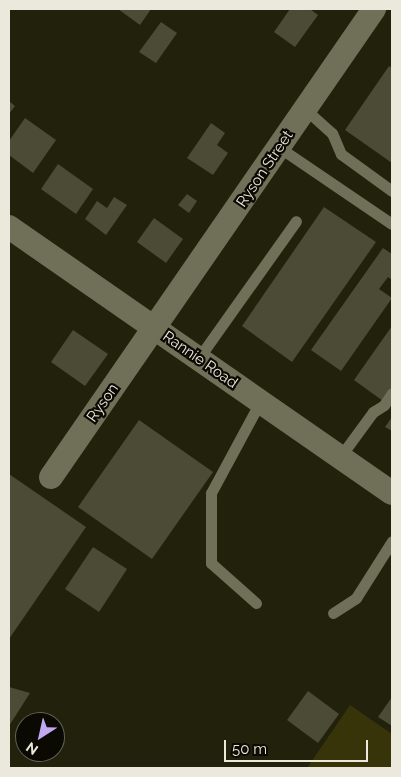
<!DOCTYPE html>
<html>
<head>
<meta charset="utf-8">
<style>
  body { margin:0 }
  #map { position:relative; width:401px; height:777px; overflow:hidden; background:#22210c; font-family:Raleway,sans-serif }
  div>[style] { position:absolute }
  .green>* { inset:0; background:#37340a }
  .building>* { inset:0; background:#4c4b35 }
  .service>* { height:11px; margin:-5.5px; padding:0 5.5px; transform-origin:5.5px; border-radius:5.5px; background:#706f57 }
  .minor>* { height:24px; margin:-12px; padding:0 12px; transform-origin:12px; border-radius:12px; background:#706f57 }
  span { translate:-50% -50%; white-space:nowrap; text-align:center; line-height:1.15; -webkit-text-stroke:4.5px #0a0a03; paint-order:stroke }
  .street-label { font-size:15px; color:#eae9dc }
  .frame { position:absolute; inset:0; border:10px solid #eae9dc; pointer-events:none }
  .north { position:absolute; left:15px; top:712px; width:50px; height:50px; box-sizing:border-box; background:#0a0a03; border:1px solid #64635a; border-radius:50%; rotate:215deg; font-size:14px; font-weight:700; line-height:20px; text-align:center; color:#eae9dc }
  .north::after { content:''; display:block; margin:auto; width:18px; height:22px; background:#c2a8f2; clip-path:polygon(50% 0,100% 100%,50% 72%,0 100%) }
  .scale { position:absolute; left:224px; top:740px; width:144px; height:22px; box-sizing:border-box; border:2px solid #eae9dc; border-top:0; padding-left:6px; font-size:15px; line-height:18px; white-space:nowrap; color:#eae9dc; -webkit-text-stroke:4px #0a0a03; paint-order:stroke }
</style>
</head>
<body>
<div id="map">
  <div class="green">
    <i style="clip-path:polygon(350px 705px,392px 734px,392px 768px,307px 768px)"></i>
  </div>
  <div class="building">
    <i style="clip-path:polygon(118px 9px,151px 9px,140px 25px)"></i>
    <i style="clip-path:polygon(290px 9px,310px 9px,318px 15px,295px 47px,274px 32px)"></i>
    <i style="clip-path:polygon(161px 22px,177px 33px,156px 63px,139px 52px)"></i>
    <i style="clip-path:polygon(389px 66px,392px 68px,392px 163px,345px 130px)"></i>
    <i style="clip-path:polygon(9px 101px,15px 106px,9px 114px)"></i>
    <i style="clip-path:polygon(25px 118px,56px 140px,33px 173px,9px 155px,9px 141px)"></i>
    <i style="clip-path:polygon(211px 123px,225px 133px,217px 145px,228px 153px,213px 175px,187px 158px)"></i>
    <i style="clip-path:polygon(58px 164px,93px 189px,76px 214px,41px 189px)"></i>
    <i style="clip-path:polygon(187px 194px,197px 201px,189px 213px,178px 205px)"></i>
    <i style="clip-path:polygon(114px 197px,127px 205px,106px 235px,85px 219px,97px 201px,107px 208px)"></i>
    <i style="clip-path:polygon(324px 207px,376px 242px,292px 362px,242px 326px)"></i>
    <i style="clip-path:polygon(154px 218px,183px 239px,166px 263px,137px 242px)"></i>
    <i style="clip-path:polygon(383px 248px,392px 254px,392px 280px,388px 277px,379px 289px,392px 298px,341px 371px,311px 350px)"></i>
    <i style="clip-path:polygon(392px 326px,392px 388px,383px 401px,354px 380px)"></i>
    <i style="clip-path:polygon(73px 330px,108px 354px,85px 386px,51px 362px)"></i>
    <i style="clip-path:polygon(392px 417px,392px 431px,385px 427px)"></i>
    <i style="clip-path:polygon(139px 420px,213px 472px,152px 559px,78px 507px)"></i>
    <i style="clip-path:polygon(9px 474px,86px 527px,9px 639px)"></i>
    <i style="clip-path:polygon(93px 547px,127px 569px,99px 612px,65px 589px)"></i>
    <i style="clip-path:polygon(9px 687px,30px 693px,9px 726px)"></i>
    <i style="clip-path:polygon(308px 691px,339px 714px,318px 743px,287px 720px)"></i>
    <i style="clip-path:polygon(392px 697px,392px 726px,378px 717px)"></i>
  </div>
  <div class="service">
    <i style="left:305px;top:109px;width:36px;rotate:42deg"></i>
    <i style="left:332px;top:133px;width:23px;rotate:67deg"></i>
    <i style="left:341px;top:154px;width:63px;rotate:36deg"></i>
    <i style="left:280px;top:148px;width:135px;rotate:34.2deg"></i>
    <i style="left:198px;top:359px;width:169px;rotate:-54.6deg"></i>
    <i style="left:340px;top:457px;width:56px;rotate:-53.7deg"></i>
    <i style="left:373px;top:412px;width:13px;rotate:-32deg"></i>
    <i style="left:384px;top:405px;width:14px;rotate:-56deg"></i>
    <i style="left:256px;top:603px;width:60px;rotate:-138.4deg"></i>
    <i style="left:211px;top:563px;width:70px;rotate:-90deg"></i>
    <i style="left:211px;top:493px;width:103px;rotate:-61.7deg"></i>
    <i style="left:333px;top:613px;width:27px;rotate:-33deg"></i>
    <i style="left:356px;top:598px;width:67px;rotate:-57.7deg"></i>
  </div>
  <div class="minor">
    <i style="left:9px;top:227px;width:466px;rotate:34.8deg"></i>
    <i style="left:51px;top:477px;width:569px;rotate:-55.39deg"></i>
  </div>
  <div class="street-label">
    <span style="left:265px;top:169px;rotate:-56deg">Ryson Street</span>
    <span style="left:200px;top:360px;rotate:35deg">Rannie Road</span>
    <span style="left:103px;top:403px;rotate:-55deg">Ryson</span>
  </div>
  <div class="frame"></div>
  <div class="north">N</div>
  <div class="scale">50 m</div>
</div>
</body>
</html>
